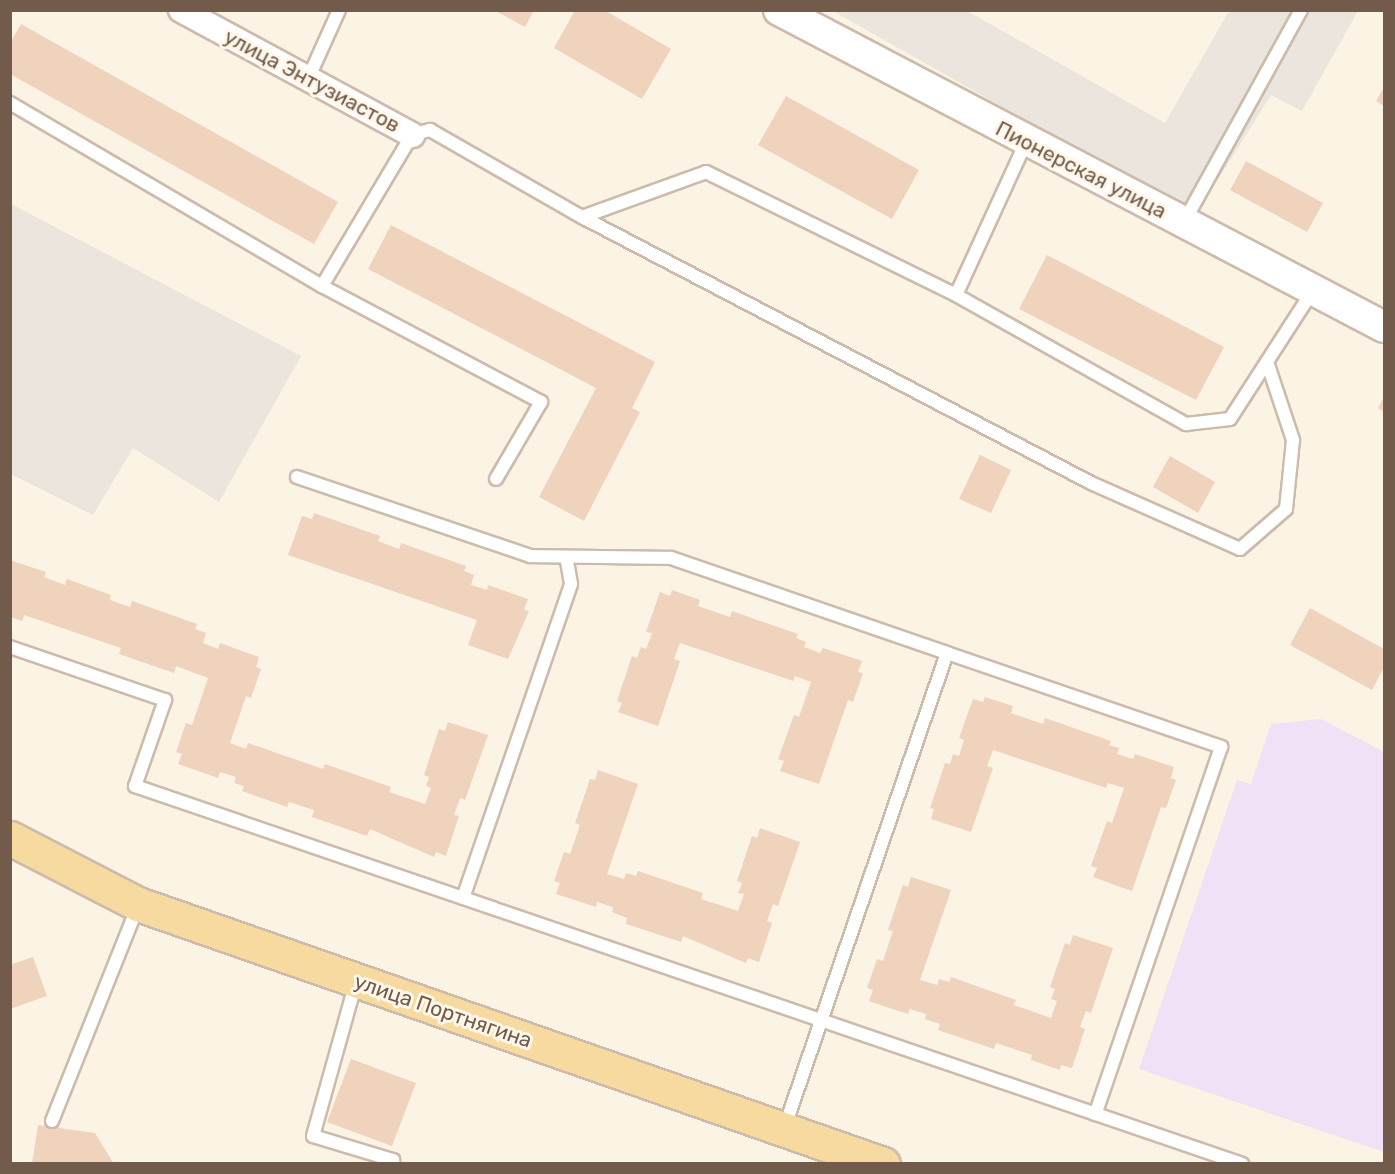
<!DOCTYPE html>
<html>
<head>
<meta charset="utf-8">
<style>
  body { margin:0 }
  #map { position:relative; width:1395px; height:1174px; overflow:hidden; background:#fbf3e4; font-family:Rubik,sans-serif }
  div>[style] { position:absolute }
  .industrial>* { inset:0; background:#ebe5de }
  .education>* { inset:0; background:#f0e1f7 }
  .building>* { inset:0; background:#efd3bd }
  .roads { filter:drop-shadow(2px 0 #ccbbab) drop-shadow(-2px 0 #ccbbab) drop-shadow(0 2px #ccbbab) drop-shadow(0 -2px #ccbbab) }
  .service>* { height:12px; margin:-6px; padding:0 6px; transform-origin:6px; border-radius:6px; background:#fff }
  .minor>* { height:24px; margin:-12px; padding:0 12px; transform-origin:12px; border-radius:12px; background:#fff }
  .tertiary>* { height:30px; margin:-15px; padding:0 15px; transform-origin:15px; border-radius:15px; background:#fff }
  .primary>* { height:33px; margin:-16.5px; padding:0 16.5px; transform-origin:16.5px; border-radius:16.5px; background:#f7da9f }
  span { translate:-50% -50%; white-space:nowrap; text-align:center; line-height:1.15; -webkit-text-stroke:6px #fef7ea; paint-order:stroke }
  .street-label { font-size:21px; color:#725b4b }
  .frame { position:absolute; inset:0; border:12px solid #725b4b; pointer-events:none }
</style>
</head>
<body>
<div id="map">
  <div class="industrial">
    <i style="clip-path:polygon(833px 11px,967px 11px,1165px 123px,1229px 11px,1358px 11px,1302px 111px,1271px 95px,1195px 216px)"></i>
    <i style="clip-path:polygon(11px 204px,301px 356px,219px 502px,133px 448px,93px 515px,11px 474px)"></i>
  </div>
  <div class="education">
    <i style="clip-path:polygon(1321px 719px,1384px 752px,1384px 1152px,1139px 1069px,1237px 780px,1251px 784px,1271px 724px)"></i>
  </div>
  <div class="building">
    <i style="clip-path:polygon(494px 10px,534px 10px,525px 27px)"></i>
    <i style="clip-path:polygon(575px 10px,604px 10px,671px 49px,642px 99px,554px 48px)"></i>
    <i style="clip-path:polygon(21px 24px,338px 202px,314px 244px,10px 74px,10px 43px)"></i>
    <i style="clip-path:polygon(1384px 87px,1384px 106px,1376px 101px)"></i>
    <i style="clip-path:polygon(786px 96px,919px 170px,892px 219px,758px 145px)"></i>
    <i style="clip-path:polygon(1246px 161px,1323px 203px,1307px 232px,1230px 190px)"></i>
    <i style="clip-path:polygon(391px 225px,655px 362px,632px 408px,640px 412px,584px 521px,539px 497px,596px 388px,368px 269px)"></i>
    <i style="clip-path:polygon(1047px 255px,1224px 347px,1196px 400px,1019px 309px)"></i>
    <i style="clip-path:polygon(1384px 397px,1384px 412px,1378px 408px)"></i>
    <i style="clip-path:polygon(980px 455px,1011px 470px,991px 513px,959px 499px)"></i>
    <i style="clip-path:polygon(1170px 456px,1215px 482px,1198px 513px,1153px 487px)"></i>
    <i style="clip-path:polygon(314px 513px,380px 536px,378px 541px,399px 549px,401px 543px,466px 566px,464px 571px,474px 575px,471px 585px,487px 590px,488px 585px,528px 599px,524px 610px,529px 611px,508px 659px,468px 645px,477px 620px,288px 555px,302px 516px,312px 519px)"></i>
    <i style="clip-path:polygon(10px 560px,46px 572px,44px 577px,65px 585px,67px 579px,111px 595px,110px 600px,130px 607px,132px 601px,197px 624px,195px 629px,206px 633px,203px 643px,218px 649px,220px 643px,259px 657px,256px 667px,261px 669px,251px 698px,246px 696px,230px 743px,246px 749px,248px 743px,323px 769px,325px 764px,391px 787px,389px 792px,425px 804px,431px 788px,426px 786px,429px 777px,424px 775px,439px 729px,445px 731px,448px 722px,488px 735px,465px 800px,460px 798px,454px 815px,459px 816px,446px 856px,436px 852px,434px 857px,370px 829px,367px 836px,312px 817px,314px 810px,289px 802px,287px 807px,242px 791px,244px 786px,234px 783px,236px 777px,220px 772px,218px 778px,178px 764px,182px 754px,176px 752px,186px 723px,192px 725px,208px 678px,176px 666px,174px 673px,119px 654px,121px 648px,24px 615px,22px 621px,10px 617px)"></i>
    <i style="clip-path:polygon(672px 590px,700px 600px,698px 606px,730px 617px,732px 611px,798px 634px,796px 638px,806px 642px,804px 647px,820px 653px,823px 648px,862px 661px,858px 672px,863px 673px,853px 702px,848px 700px,819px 784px,780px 771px,784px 761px,778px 759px,794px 715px,799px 717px,811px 682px,795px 676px,793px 681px,680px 643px,674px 659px,680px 661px,658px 726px,618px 712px,622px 703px,617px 701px,632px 656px,637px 658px,641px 647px,646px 649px,652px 633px,646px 632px,660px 592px,670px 596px)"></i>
    <i style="clip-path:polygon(1310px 608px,1384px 649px,1384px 667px,1372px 690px,1290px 645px)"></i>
    <i style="clip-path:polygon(985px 697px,1013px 706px,1011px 713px,1043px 724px,1045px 718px,1111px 741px,1109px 745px,1119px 748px,1117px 754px,1133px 759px,1135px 754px,1174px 767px,1171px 778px,1176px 780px,1166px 808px,1161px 807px,1132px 891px,1093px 877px,1097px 868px,1091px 866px,1107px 821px,1112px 823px,1124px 788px,1108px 783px,1106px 788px,993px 750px,987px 766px,993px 768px,971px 832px,931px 819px,934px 809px,930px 808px,945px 763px,950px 764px,953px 754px,959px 756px,964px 740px,959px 738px,973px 699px,983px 702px)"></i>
    <i style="clip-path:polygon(598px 770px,638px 784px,607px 874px,624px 879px,626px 873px,636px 876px,638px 871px,703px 893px,701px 899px,738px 911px,744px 894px,738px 893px,742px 883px,737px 881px,752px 836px,757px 838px,760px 828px,800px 842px,778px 906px,773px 904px,767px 921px,772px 923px,759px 962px,748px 958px,746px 963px,683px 936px,681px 942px,626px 924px,627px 918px,612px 912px,613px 907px,597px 902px,596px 907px,556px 894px,560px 883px,554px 881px,564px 852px,570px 854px,580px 825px,575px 823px,590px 779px,595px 780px)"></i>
    <i style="clip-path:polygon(911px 877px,951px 890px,920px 980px,937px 985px,939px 979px,949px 982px,951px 977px,1016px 1000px,1014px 1005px,1051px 1018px,1057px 1001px,1051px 999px,1055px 989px,1050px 987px,1065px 943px,1070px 945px,1073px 935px,1113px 948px,1091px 1013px,1086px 1011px,1080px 1027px,1085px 1029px,1072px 1068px,1061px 1065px,1060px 1070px,1031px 1060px,1032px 1055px,996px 1043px,994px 1049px,938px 1030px,940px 1024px,925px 1019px,926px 1014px,910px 1009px,908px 1014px,869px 1001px,873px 990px,867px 988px,877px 959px,883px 961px,893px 931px,888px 930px,903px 885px,908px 887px)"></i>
    <i style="clip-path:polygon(33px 957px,47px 996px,10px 1009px,10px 965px)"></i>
    <i style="clip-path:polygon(351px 1059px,416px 1083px,392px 1146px,327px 1122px)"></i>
    <i style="clip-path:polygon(38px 1125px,95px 1133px,114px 1164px,32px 1164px)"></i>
  </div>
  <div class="roads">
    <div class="service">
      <i style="left:308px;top:79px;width:76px;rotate:-65.8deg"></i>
      <i style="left:10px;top:103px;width:362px;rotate:30.4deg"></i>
      <i style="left:322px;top:286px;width:248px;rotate:27.9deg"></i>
      <i style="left:541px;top:402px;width:89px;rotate:120.3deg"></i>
      <i style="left:582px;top:217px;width:574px;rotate:27.59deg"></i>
      <i style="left:1091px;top:483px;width:163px;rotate:23.9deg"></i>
      <i style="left:1240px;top:549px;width:61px;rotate:-41deg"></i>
      <i style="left:1286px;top:509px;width:69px;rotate:-84.2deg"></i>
      <i style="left:1293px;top:440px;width:82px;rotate:-108.4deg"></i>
      <i style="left:1184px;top:222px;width:242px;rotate:-61.1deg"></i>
      <i style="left:322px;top:286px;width:176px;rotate:-59.2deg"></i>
      <i style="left:412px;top:135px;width:19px;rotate:-16deg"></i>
      <i style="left:430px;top:130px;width:175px;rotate:29.8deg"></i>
      <i style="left:582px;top:217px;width:132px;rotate:-19.9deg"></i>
      <i style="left:706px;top:172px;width:279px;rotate:26.2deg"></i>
      <i style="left:956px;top:295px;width:264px;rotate:29.3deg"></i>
      <i style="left:1186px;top:424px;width:44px;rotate:-6.5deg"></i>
      <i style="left:1230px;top:419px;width:153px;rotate:-57.2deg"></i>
      <i style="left:956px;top:295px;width:168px;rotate:-65.4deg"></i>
      <i style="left:297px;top:477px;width:246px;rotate:18.7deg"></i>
      <i style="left:530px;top:556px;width:141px;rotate:0.8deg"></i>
      <i style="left:671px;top:558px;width:292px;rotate:19deg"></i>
      <i style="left:10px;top:647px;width:164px;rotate:18.9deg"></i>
      <i style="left:165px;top:700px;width:91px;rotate:109.2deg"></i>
      <i style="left:135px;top:786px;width:1170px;rotate:18.85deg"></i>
      <i style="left:463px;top:898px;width:332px;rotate:-71deg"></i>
      <i style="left:571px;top:584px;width:27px;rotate:-100deg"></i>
      <i style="left:356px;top:982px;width:160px;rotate:105.6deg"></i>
      <i style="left:313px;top:1136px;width:84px;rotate:16.7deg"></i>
      <i style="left:393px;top:1160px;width:4px;rotate:104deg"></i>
      <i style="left:52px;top:1121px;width:232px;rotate:-68.2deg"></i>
      <i style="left:784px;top:1129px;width:503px;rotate:-71.1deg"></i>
      <i style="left:947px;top:653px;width:290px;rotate:18.9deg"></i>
      <i style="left:1221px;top:747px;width:388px;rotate:108.9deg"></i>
    </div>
    <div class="minor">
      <i style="left:181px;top:10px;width:263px;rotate:28.4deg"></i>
    </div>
    <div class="tertiary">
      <i style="left:779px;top:10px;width:683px;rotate:27.65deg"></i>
    </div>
    <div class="primary">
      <i style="left:10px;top:838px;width:144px;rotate:27.3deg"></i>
      <i style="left:138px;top:904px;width:789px;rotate:19.24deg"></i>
    </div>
  </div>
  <div class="street-label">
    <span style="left:312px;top:81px;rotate:28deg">улица Энтузиастов</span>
    <span style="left:1081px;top:170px;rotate:27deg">Пионерская улица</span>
    <span style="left:443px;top:1011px;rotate:19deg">улица Портнягина</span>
  </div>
  <div class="frame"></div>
</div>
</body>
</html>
